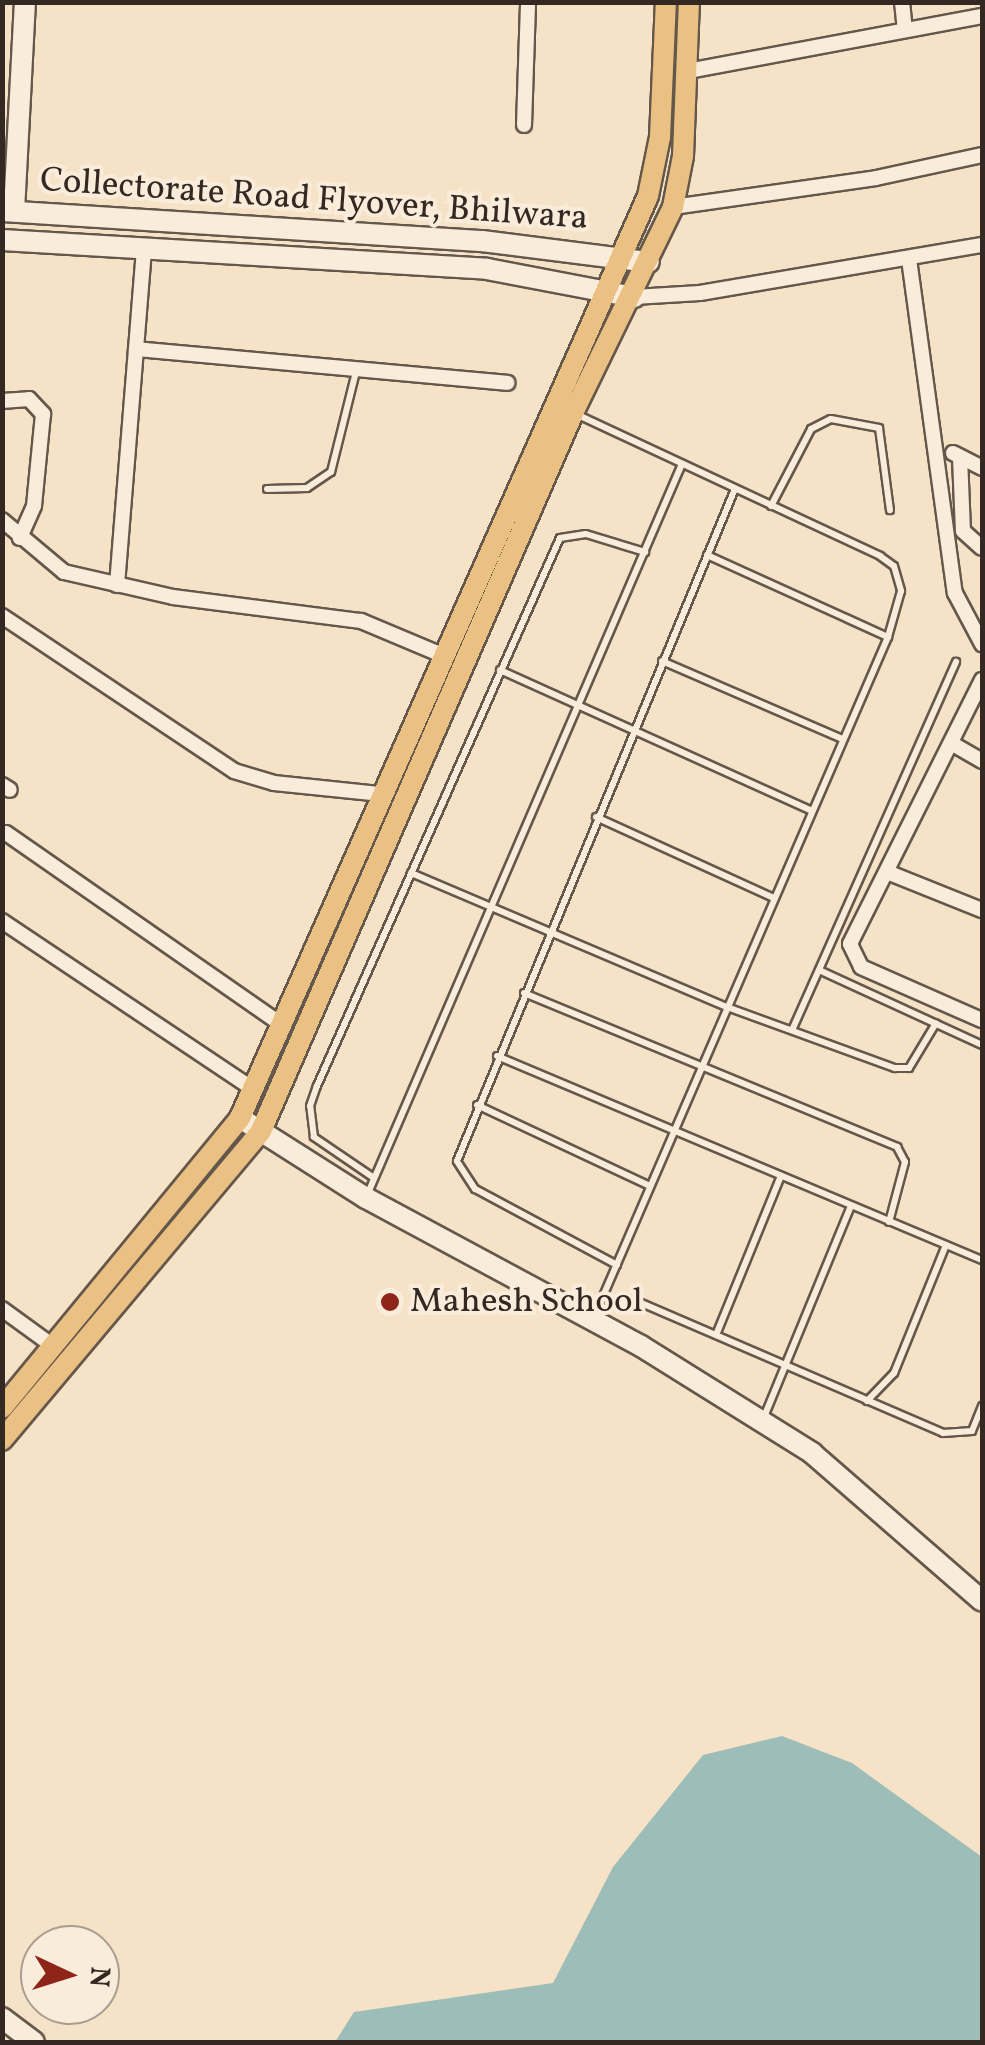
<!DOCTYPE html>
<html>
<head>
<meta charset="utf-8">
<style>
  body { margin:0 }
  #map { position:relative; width:985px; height:2045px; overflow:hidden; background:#f6e2c6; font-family:Vollkorn,serif }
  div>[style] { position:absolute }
  .water>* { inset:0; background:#9dbdb8 }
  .roads { filter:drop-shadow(2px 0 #64574b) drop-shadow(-2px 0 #64574b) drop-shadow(0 2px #64574b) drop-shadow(0 -2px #64574b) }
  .lane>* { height:6px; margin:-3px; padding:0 3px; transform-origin:3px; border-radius:3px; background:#f9ecda }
  .street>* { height:14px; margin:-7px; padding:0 7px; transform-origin:7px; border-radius:7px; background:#f9ecda }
  .secondary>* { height:20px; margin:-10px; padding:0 10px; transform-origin:10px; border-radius:10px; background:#f9ecda }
  .primary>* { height:20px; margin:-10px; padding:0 10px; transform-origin:10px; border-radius:10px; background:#ebc183 }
  .dots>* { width:28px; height:28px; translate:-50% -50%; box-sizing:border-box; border:5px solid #f9ecda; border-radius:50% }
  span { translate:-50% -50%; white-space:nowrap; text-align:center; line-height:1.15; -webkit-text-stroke:8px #f9ecda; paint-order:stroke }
  .street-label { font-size:35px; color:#342922 }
  .poi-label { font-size:35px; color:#342922 }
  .left { translate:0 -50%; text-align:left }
  .frame { position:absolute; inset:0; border:5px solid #342922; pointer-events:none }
  .north { position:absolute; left:20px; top:1925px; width:100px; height:100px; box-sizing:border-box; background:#f9ecda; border:2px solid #aa9e90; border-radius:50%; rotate:94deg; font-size:28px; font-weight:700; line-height:40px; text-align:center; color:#342922 }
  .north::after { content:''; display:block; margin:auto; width:35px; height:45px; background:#8f2418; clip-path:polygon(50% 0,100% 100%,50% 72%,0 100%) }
</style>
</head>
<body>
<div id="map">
  <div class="water">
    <i style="clip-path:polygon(782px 1736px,852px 1763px,982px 1857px,982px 2042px,335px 2042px,354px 2012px,553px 1983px,613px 1867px,703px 1755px)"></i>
  </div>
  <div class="roads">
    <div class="lane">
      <i style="left:576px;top:414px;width:336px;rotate:25deg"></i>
      <i style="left:880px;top:556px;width:17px;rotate:36deg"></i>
      <i style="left:894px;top:566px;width:26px;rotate:74deg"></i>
      <i style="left:901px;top:591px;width:48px;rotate:105.8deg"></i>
      <i style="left:888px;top:637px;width:741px;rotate:113.38deg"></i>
      <i style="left:267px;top:489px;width:40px;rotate:-1.4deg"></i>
      <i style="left:307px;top:488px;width:29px;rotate:-34deg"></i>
      <i style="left:331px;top:472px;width:103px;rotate:-76deg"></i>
      <i style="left:771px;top:506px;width:87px;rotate:-62.5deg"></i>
      <i style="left:811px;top:429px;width:22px;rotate:-27deg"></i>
      <i style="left:831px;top:419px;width:49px;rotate:10.6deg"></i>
      <i style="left:879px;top:428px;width:83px;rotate:82.4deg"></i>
      <i style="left:707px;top:555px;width:199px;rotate:24.4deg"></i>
      <i style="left:662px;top:661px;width:196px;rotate:23.4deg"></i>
      <i style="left:500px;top:670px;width:342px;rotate:24.3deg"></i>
      <i style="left:596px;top:817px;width:196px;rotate:24.5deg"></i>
      <i style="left:411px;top:873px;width:343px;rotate:23deg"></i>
      <i style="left:727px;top:1007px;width:179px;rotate:20deg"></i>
      <i style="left:895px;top:1068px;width:14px"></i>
      <i style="left:909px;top:1068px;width:52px;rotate:-59deg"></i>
      <i style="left:819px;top:970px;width:179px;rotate:24.7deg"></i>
      <i style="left:524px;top:993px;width:404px;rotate:22.4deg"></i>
      <i style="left:897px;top:1147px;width:17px;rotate:62deg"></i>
      <i style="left:905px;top:1162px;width:62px;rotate:104.9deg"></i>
      <i style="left:793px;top:1028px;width:401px;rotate:-66deg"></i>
      <i style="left:497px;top:1056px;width:526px;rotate:22.81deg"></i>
      <i style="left:477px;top:1105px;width:191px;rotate:25.1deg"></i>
      <i style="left:374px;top:1178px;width:73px;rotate:-145.7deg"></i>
      <i style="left:314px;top:1137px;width:31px;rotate:-97deg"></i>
      <i style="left:310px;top:1106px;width:21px;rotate:-71deg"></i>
      <i style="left:317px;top:1086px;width:599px;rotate:-66.09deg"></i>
      <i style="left:560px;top:538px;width:26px;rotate:-9deg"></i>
      <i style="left:586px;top:534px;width:62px;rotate:17deg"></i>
      <i style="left:368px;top:1193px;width:794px;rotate:-66.7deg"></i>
      <i style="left:617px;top:1265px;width:161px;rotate:-151.8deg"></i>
      <i style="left:475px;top:1189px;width:33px;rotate:-123deg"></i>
      <i style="left:457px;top:1161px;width:727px;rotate:-67.53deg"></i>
      <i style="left:632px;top:1299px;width:339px;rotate:23.3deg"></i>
      <i style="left:943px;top:1433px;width:29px;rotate:-4deg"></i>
      <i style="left:972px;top:1431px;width:27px;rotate:-68deg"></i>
      <i style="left:716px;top:1335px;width:172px;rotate:-67.8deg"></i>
      <i style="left:867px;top:1401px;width:39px;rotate:-46deg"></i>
      <i style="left:894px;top:1373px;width:138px;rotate:-67.9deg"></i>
      <i style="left:764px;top:1417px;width:228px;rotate:-67.6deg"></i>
    </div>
    <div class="street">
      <i style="left:902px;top:2px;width:27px;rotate:84deg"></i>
      <i style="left:688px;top:71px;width:299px;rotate:-10.6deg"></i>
      <i style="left:524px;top:125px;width:123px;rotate:-88.1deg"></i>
      <i style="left:673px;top:207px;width:205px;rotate:-8.1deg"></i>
      <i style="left:876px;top:178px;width:108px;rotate:-12.2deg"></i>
      <i style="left:909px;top:259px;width:337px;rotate:82.2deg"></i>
      <i style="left:955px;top:593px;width:58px;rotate:62.1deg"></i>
      <i style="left:634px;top:297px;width:66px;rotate:-3.5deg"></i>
      <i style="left:700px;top:293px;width:286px;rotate:-9.7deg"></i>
      <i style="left:136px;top:349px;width:373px;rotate:5.2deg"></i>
      <i style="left:2px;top:401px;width:27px;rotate:-4deg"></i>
      <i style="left:29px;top:399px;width:21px;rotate:47deg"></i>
      <i style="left:43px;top:414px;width:92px;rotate:95.6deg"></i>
      <i style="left:34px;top:506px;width:35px;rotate:114deg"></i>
      <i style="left:953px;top:453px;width:33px;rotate:27deg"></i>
      <i style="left:960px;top:457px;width:74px;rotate:87.7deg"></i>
      <i style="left:963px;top:531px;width:25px;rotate:42deg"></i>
      <i style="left:2px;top:520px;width:81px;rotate:40deg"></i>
      <i style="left:64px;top:572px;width:112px;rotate:12.9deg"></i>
      <i style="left:173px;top:597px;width:190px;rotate:7.3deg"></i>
      <i style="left:361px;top:621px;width:88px;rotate:22.8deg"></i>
      <i style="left:117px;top:585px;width:338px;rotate:-85.4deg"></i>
      <i style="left:2px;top:616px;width:279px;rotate:33.7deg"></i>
      <i style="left:234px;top:771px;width:42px;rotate:16.7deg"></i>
      <i style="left:274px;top:783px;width:108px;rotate:5.9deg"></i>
      <i style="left:982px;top:680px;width:295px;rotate:116.6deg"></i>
      <i style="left:850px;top:944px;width:25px;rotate:64deg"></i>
      <i style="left:861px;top:967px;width:132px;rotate:23.7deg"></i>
      <i style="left:951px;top:743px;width:36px;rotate:30deg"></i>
      <i style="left:2px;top:785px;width:9px;rotate:32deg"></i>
      <i style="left:6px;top:833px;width:335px;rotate:34.8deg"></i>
      <i style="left:887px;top:872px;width:102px;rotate:21.8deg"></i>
      <i style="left:2px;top:921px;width:302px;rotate:33.8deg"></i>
      <i style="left:2px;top:1309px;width:63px;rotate:36deg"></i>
    </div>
    <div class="secondary">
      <i style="left:2px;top:211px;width:481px;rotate:3.6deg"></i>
      <i style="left:482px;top:241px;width:168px;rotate:7.2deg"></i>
      <i style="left:14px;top:211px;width:209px;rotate:-87deg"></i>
      <i style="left:2px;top:240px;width:486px;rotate:3.4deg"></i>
      <i style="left:487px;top:269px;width:150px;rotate:10.8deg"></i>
      <i style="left:240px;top:1118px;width:149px;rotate:32.4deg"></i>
      <i style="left:366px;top:1198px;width:312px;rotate:28.3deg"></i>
      <i style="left:641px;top:1346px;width:202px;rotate:32deg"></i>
      <i style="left:812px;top:1453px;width:225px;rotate:41deg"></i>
      <i style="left:2px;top:2018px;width:40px;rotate:37deg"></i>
    </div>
    <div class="primary">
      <i style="left:2px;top:1408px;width:375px;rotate:-50.6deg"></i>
      <i style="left:240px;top:1118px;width:1008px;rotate:-66.13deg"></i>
      <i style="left:648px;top:196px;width:60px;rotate:-78.5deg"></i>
      <i style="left:660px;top:137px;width:135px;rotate:-87.5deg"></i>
      <i style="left:2px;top:1440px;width:403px;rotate:-50deg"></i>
      <i style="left:261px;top:1131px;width:783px;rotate:-66.51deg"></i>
      <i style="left:573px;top:413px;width:229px;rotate:-64.1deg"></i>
      <i style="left:673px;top:207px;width:52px;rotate:-78.9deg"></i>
      <i style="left:683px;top:156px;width:154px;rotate:-87.8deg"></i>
    </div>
  </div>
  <div class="dots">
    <i style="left:390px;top:1302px;background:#8f2418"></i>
  </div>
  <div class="street-label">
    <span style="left:314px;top:200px;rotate:4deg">Collectorate Road Flyover, Bhilwara</span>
  </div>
  <div class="poi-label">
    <span class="left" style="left:410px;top:1302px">Mahesh School</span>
  </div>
  <div class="frame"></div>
  <div class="north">N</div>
</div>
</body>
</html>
